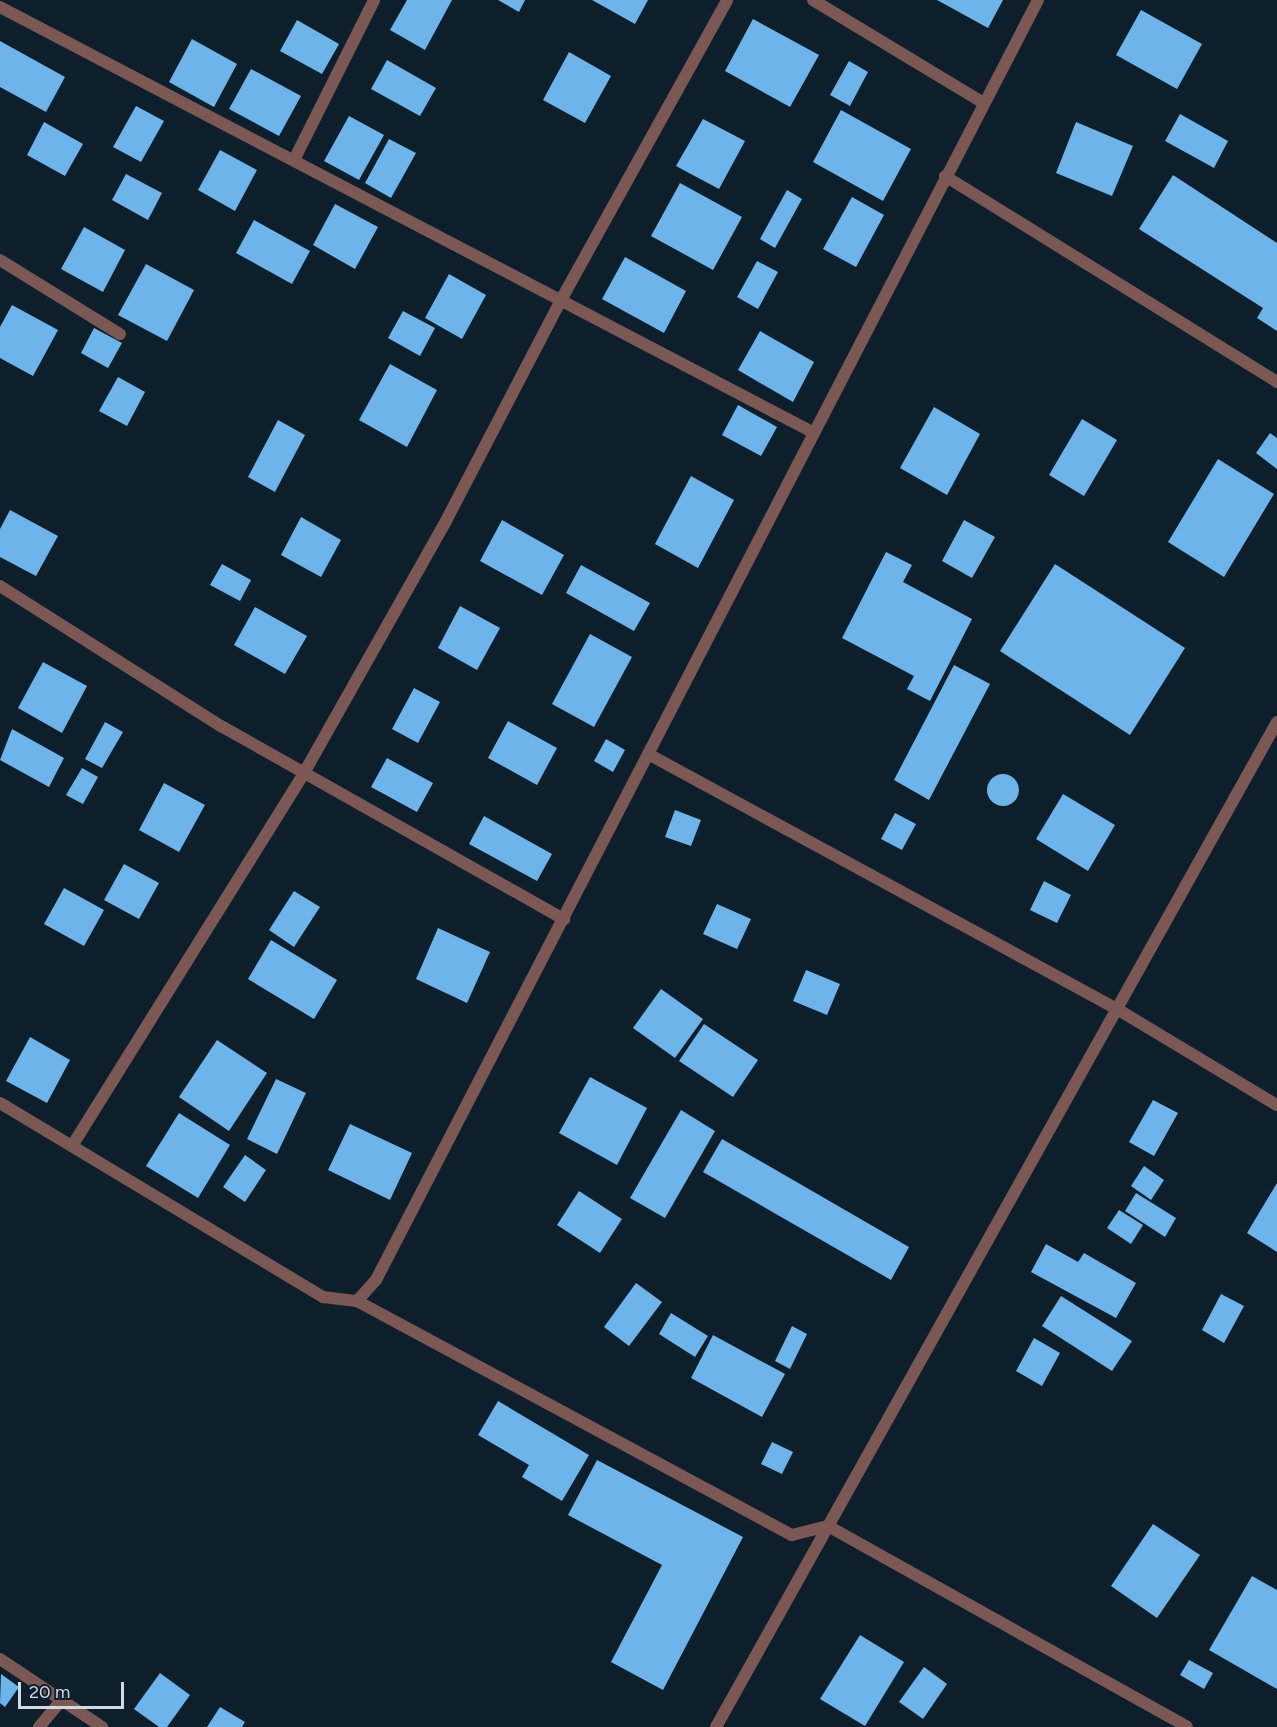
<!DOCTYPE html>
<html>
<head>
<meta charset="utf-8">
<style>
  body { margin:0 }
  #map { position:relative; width:1277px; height:1727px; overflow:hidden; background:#0e1f2c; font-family:Figtree,sans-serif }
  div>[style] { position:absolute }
  .building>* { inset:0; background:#6cb4ea }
  .round { border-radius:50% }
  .street>* { height:12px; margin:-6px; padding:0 6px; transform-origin:6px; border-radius:6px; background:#7c5855 }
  span { translate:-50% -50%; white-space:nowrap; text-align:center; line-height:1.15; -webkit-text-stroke:6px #0e1f2c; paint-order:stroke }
  .scale { position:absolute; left:18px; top:1682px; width:106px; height:27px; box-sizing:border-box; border:3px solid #cfdae3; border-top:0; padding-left:8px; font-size:18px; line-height:21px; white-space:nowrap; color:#cfdae3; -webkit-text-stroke:4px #0e1f2c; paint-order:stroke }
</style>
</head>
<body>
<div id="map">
  <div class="building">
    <i style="clip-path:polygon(407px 0,452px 0,425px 50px,390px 30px)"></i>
    <i style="clip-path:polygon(498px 0,525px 0,519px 12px)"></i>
    <i style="clip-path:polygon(592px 0,648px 0,635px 24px)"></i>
    <i style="clip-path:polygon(937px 0,1003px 0,988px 28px)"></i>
    <i style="clip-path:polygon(1141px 10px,1202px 44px,1177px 89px,1116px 55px)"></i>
    <i style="clip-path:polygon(753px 19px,819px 55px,790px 107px,725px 71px)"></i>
    <i style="clip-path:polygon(297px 20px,339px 44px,322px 74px,280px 51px)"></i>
    <i style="clip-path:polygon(192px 39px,237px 64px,214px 107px,169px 82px)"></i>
    <i style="clip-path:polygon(0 41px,65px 77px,46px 112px,0 87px)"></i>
    <i style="clip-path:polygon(569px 52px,611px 76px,585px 123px,543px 100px)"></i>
    <i style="clip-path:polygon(387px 60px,436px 88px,420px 116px,371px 89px)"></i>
    <i style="clip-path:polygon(849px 61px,868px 72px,850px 106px,830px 95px)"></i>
    <i style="clip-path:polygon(251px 69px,301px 96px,279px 136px,229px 109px)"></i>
    <i style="clip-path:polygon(136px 106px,164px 121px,141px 162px,113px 147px)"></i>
    <i style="clip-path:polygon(841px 110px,911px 149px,883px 201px,813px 162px)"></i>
    <i style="clip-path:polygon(1180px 114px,1228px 141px,1214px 168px,1165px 141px)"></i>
    <i style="clip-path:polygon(349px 116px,384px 135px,359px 180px,324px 161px)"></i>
    <i style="clip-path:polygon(703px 119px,745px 141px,719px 189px,676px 166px)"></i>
    <i style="clip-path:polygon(44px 122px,83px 144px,65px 176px,27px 155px)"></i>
    <i style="clip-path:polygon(1076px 122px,1133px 146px,1112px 196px,1056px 173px)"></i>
    <i style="clip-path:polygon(389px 139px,416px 153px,391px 198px,365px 183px)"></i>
    <i style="clip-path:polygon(220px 150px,257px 170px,235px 211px,198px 190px)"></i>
    <i style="clip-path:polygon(126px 174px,162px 193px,148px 220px,112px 200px)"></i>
    <i style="clip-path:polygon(1173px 175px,1277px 243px,1277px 331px,1257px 318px,1263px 308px,1139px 229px)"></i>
    <i style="clip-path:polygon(680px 183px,742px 217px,713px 270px,651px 236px)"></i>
    <i style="clip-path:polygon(787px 190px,802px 199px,775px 248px,760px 239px)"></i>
    <i style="clip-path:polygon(852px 197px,884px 215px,856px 267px,823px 249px)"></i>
    <i style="clip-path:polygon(335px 204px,378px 227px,355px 269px,313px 245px)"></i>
    <i style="clip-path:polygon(254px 220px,310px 251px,292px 284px,236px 253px)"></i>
    <i style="clip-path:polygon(84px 227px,125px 250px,103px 292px,61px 269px)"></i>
    <i style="clip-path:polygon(625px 257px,686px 291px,664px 333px,602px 299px)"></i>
    <i style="clip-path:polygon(757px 261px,778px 272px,758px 309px,737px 297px)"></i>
    <i style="clip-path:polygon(146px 264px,194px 290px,167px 341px,118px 315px)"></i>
    <i style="clip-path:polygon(449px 274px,486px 295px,462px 339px,425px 318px)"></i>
    <i style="clip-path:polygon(12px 305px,58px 330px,33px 376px,0 358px,0 327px)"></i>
    <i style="clip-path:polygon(403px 311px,435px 328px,420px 356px,388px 338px)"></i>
    <i style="clip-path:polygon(94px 328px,122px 343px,108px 368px,81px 353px)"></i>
    <i style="clip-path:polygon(760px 331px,814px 362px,793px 402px,738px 370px)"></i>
    <i style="clip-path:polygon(390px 364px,437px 390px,407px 447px,359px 420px)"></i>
    <i style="clip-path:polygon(118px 377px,145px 392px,127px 426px,99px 411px)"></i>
    <i style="clip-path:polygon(738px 405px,777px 427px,761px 456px,722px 435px)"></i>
    <i style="clip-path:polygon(934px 407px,980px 434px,947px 495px,900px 468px)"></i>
    <i style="clip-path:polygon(1082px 419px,1117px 440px,1084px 496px,1049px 475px)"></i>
    <i style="clip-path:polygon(278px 420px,305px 435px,275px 492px,248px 477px)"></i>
    <i style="clip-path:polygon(1270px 433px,1277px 438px,1277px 469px,1256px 453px)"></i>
    <i style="clip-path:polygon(1218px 459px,1274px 494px,1224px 577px,1168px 542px)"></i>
    <i style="clip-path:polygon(691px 476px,734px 500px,698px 568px,655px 544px)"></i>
    <i style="clip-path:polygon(10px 510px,58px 536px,36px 576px,0 557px,0 529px)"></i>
    <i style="clip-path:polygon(301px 517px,341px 540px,321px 577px,281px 555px)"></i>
    <i style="clip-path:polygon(502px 520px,564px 555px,542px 595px,480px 561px)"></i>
    <i style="clip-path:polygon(964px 520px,995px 537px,972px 578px,942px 561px)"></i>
    <i style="clip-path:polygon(886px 552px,912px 565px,903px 582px,972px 619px,930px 701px,907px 689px,914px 676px,842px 638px)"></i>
    <i style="clip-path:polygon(222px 564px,251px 580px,240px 601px,210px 585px)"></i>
    <i style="clip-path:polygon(1055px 564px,1185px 648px,1130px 735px,1000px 651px)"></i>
    <i style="clip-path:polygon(581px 565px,650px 603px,634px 631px,566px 593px)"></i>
    <i style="clip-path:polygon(460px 606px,500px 628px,477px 670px,438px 648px)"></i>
    <i style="clip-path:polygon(255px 607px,307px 636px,285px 674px,234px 645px)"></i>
    <i style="clip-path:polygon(590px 634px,632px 657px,594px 727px,552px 704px)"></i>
    <i style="clip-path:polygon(43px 662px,87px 686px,62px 733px,18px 708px)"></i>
    <i style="clip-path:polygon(954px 665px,990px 684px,929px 800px,894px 780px)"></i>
    <i style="clip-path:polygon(414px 688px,440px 702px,418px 743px,392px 729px)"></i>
    <i style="clip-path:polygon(508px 721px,557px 748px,537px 785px,488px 758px)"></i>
    <i style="clip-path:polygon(105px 722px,123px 732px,102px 768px,85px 759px)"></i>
    <i style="clip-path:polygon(12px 729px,64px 758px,49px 787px,0 760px)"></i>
    <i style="clip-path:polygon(606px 739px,625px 750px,613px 772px,594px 761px)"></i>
    <i style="clip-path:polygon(387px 758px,433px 783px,417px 812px,371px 787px)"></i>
    <i style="clip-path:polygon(82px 768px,98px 777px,83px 804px,66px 795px)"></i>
    <i class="round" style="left:987px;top:774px;width:32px;height:32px"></i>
    <i style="clip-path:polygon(164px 783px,205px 805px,179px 852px,139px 830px)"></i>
    <i style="clip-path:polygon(1063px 794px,1115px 825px,1088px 871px,1036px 839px)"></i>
    <i style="clip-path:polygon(675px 810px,701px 820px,691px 846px,665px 837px)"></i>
    <i style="clip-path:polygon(895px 813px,916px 824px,902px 850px,881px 839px)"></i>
    <i style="clip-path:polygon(484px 816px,552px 854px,537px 881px,469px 844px)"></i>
    <i style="clip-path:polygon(124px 864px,159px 883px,139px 919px,104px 900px)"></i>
    <i style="clip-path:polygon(1044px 881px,1071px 895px,1057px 923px,1030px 910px)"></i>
    <i style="clip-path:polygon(64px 888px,104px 910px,84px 946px,44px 924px)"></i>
    <i style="clip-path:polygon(294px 891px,320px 907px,294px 947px,269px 930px)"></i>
    <i style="clip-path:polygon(717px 904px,751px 919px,737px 949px,703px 934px)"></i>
    <i style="clip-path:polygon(438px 928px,490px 952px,467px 1003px,416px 979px)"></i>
    <i style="clip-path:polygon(271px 940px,337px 980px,314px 1019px,248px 979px)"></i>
    <i style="clip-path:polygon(806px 970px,840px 984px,827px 1015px,793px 1001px)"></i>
    <i style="clip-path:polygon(661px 989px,703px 1019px,675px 1058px,633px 1028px)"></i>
    <i style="clip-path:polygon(704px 1024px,758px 1060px,733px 1097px,679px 1061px)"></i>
    <i style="clip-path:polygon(30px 1037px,70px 1060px,47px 1103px,6px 1081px)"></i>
    <i style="clip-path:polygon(217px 1040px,267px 1073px,229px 1131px,179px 1097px)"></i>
    <i style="clip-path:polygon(590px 1077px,647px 1108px,617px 1165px,559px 1133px)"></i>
    <i style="clip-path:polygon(276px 1079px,306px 1093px,277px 1154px,247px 1139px)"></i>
    <i style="clip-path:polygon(1153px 1100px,1178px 1113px,1154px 1156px,1129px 1142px)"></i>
    <i style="clip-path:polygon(681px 1110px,715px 1131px,665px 1218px,630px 1198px)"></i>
    <i style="clip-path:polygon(179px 1113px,230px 1145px,198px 1198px,146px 1166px)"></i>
    <i style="clip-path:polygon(350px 1124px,412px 1153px,390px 1200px,328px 1170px)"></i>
    <i style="clip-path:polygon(722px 1139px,909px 1247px,891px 1280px,703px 1172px)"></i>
    <i style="clip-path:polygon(245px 1155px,266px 1170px,245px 1202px,223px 1187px)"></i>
    <i style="clip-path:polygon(1144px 1166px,1164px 1180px,1151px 1200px,1131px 1186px)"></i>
    <i style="clip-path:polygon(1277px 1183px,1277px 1252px,1247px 1233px)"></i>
    <i style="clip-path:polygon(579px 1191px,622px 1219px,600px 1253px,557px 1225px)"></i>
    <i style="clip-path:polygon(1136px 1193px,1176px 1218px,1165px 1237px,1125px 1211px)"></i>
    <i style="clip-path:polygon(1119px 1210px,1143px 1225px,1131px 1244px,1107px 1228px)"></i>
    <i style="clip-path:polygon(1046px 1244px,1078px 1262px,1084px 1253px,1136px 1283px,1116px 1318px,1031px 1272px)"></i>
    <i style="clip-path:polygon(636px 1283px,662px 1302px,629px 1346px,604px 1327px)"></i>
    <i style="clip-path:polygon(1221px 1294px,1244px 1306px,1224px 1343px,1202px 1330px)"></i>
    <i style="clip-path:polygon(1061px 1296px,1132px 1341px,1112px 1371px,1042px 1326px)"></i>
    <i style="clip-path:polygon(671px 1313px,708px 1336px,695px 1357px,659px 1334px)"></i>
    <i style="clip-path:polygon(792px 1326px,807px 1334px,790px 1369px,775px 1361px)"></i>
    <i style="clip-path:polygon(713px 1335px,785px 1374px,762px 1417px,691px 1378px)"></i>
    <i style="clip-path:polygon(1034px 1338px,1060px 1353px,1042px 1386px,1016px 1371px)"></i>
    <i style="clip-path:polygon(498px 1401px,589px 1455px,562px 1501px,522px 1477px,529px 1465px,478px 1435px)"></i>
    <i style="clip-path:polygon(772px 1442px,793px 1452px,782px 1474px,761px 1464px)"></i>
    <i style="clip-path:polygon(597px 1460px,743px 1537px,663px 1690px,611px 1662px,662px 1565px,568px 1515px)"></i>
    <i style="clip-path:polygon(1153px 1524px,1200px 1555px,1157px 1618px,1111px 1586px)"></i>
    <i style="clip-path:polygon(1252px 1576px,1277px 1590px,1277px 1689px,1209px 1650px)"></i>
    <i style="clip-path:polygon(860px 1635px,904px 1662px,865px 1726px,820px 1699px)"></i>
    <i style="clip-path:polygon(1189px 1660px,1213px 1673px,1204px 1689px,1180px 1675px)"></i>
    <i style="clip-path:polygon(924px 1667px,947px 1684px,923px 1719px,899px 1702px)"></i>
    <i style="clip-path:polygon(160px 1673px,190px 1695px,167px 1727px,159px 1727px,134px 1709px)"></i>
    <i style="clip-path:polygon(1px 1674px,19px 1687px,5px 1707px,0 1703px)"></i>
    <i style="clip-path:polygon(220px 1707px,245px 1722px,242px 1727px,207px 1727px)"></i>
  </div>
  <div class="street">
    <i style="left:813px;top:0;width:200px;rotate:31.1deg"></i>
    <i style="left:0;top:7px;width:919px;rotate:27.62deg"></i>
    <i style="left:294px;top:160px;width:179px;rotate:-63.4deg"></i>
    <i style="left:945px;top:176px;width:391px;rotate:31.8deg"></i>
    <i style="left:0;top:260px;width:141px;rotate:31.7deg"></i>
    <i style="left:0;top:586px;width:262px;rotate:32.4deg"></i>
    <i style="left:221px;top:726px;width:394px;rotate:29.4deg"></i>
    <i style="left:650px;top:755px;width:532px;rotate:28.54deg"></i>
    <i style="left:1117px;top:1009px;width:187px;rotate:31deg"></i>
    <i style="left:0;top:1103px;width:377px;rotate:31deg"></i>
    <i style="left:323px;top:1297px;width:34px;rotate:7deg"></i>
    <i style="left:357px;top:1301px;width:28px;rotate:-48deg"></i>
    <i style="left:376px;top:1280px;width:1441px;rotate:-62.65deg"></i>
    <i style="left:72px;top:1146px;width:439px;rotate:-58.1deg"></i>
    <i style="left:304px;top:773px;width:291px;rotate:-60.6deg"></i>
    <i style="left:447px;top:519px;width:247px;rotate:-62.5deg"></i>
    <i style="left:561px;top:300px;width:343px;rotate:-61deg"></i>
    <i style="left:357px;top:1301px;width:494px;rotate:28.3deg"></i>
    <i style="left:792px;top:1535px;width:37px;rotate:-14deg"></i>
    <i style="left:828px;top:1526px;width:411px;rotate:29.2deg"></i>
    <i style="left:0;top:1659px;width:123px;rotate:33.7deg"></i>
    <i style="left:39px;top:1727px;width:35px;rotate:-50deg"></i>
    <i style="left:716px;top:1727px;width:1151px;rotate:-60.83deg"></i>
  </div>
  <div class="scale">20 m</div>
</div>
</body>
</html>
